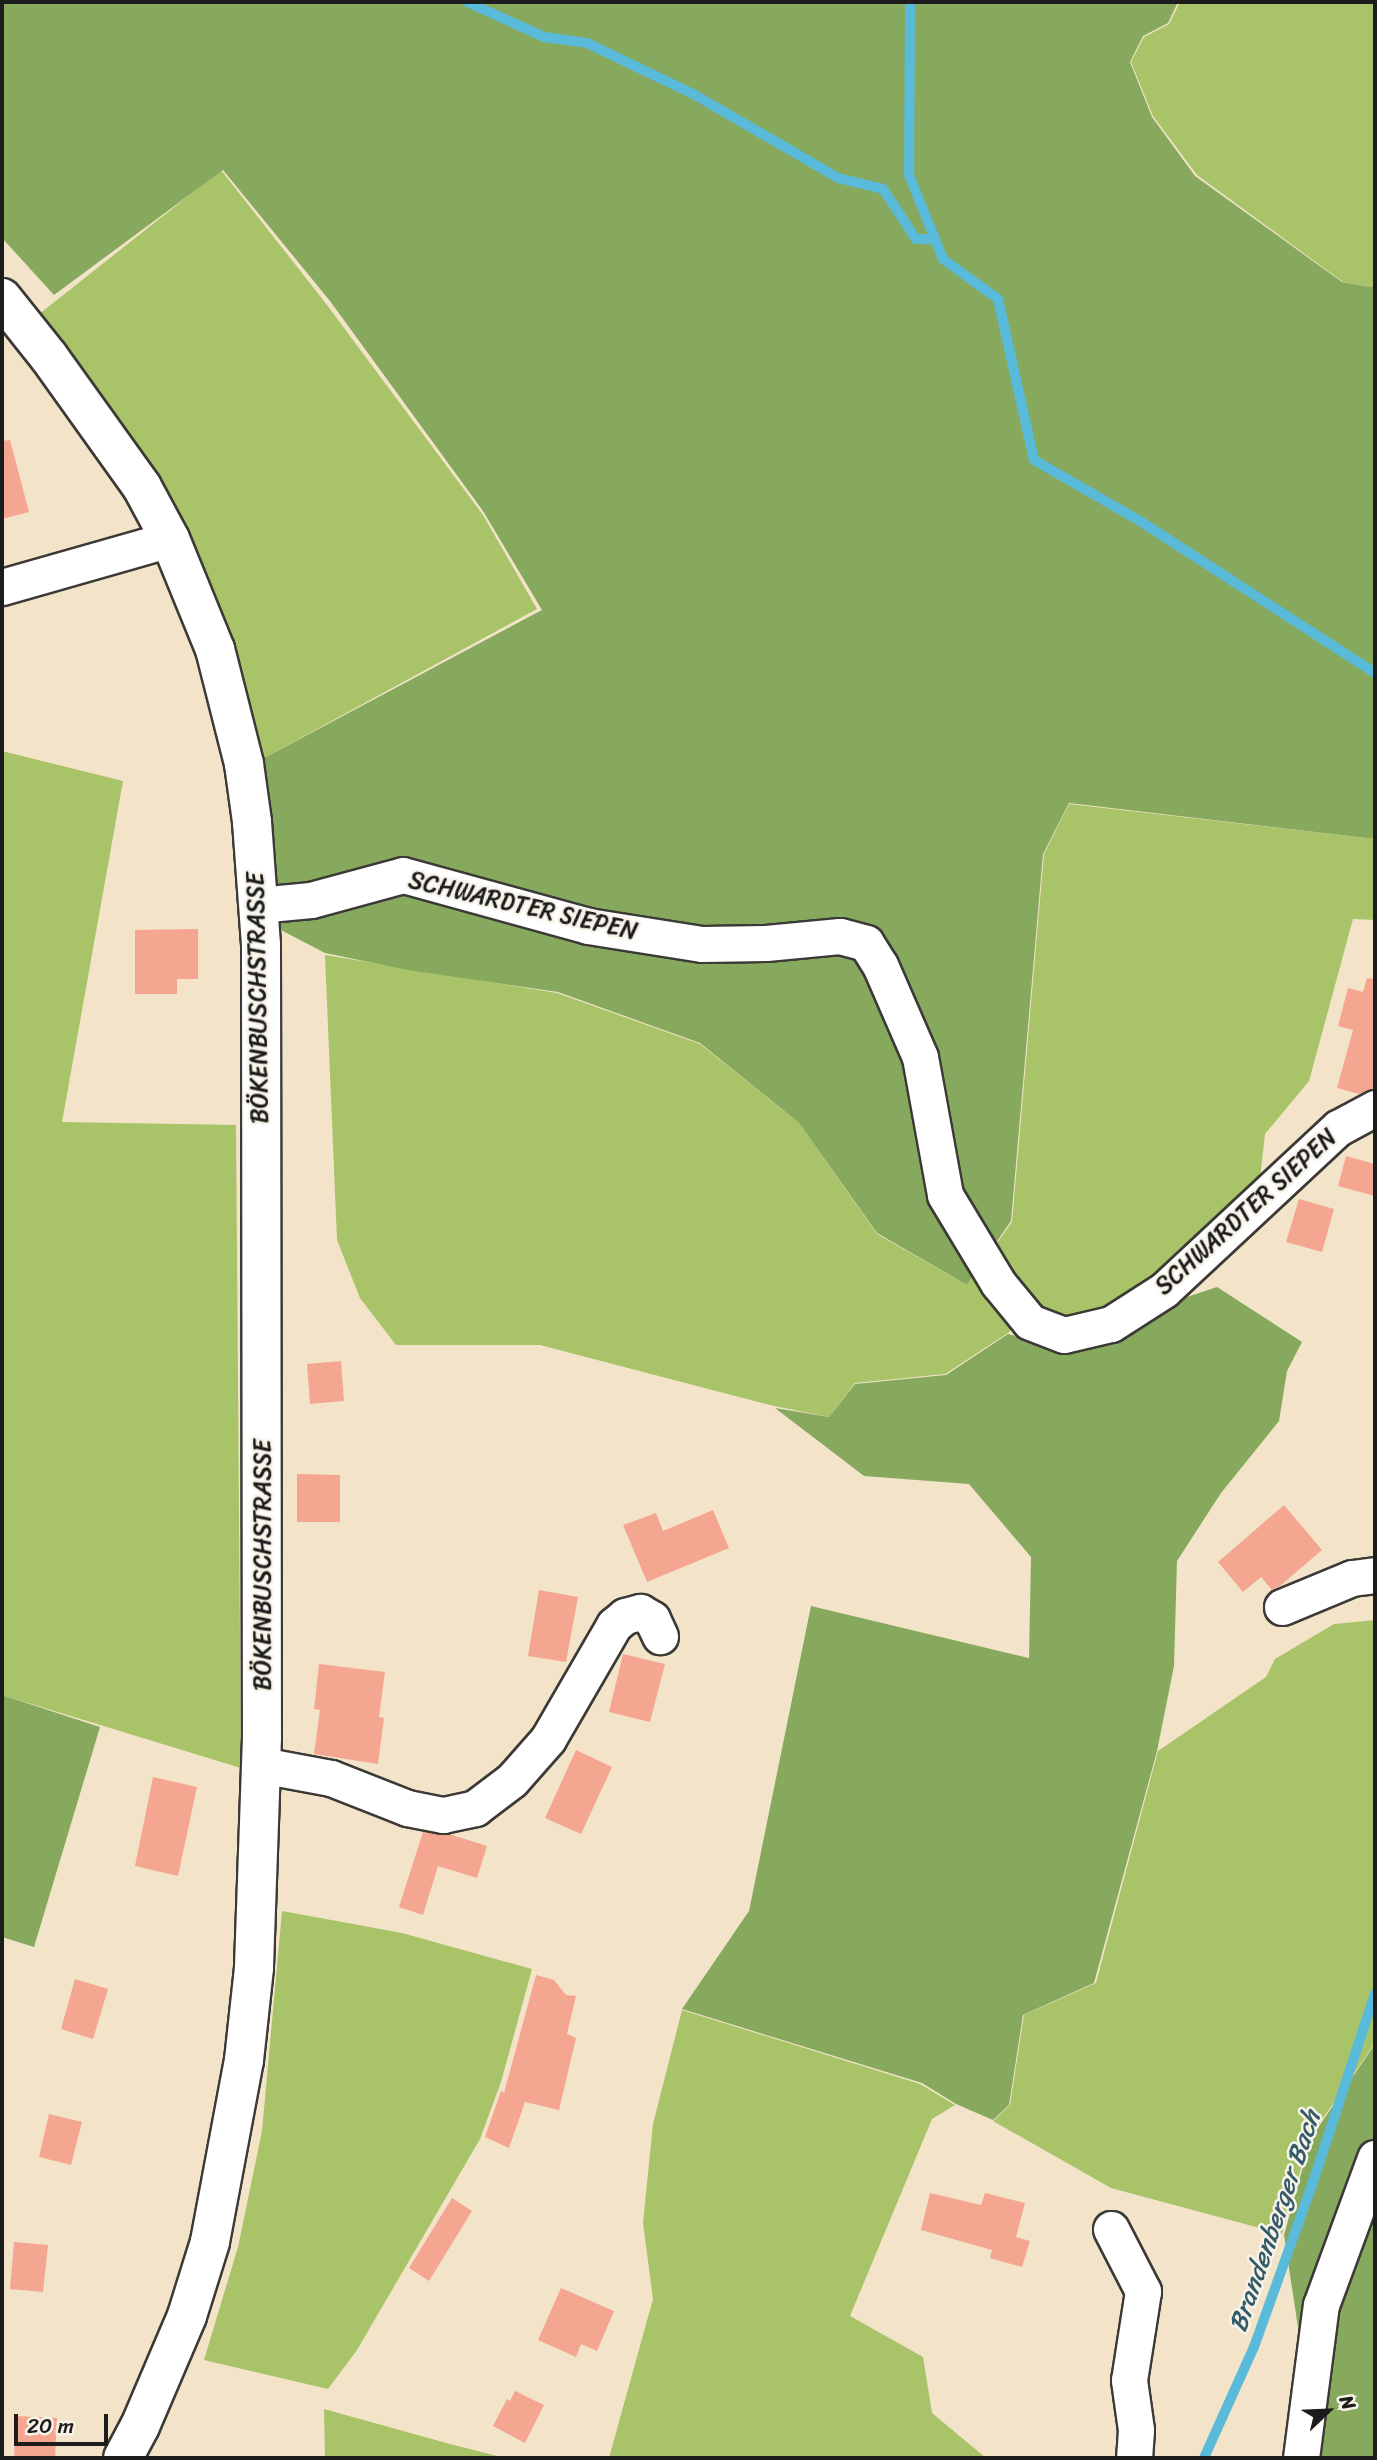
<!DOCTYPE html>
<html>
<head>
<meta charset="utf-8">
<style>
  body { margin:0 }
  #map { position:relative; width:1377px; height:2460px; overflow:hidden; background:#f3e3c9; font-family:Sriracha,sans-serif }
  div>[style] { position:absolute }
  .green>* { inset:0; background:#a9c369 }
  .forest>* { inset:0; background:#86a95d }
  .stream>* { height:10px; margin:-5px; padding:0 5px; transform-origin:5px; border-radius:5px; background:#5abad9 }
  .building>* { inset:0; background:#f4a691 }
  .roads { filter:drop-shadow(2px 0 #3c3a36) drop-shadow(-2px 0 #3c3a36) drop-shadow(0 2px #3c3a36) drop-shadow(0 -2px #3c3a36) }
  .minor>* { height:35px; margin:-17.5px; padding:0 17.5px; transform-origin:17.5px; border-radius:17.5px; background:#fff }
  .major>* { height:38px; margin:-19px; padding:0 19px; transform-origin:19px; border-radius:19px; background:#fff }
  span { translate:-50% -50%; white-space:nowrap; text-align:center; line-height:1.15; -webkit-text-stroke:5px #f7f3e8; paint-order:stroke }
  .street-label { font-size:24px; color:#1c1c1c }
  .water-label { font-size:26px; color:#355b68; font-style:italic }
  .frame { position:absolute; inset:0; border:4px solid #1c1c1c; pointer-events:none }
  .north { position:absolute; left:1293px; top:2376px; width:70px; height:70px; -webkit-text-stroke:5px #f7f3e8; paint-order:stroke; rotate:67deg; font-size:19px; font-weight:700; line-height:28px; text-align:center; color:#1c1c1c }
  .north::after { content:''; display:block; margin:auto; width:24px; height:32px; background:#1c1c1c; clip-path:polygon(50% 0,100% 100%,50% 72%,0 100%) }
  .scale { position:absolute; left:14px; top:2414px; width:94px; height:32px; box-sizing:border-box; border:4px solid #1c1c1c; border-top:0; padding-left:9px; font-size:21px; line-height:24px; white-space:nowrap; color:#1c1c1c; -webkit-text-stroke:5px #f7f3e8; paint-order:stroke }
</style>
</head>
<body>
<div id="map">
  <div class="green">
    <i style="clip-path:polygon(1180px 2px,1375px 2px,1375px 284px,1370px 287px,1343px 282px,1197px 175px,1153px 116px,1131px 62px,1144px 37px,1169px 24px)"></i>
    <i style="clip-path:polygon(221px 170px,327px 305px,483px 515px,537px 609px,262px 759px,230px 639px,197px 549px,155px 473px,116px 415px,38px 315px)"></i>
    <i style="clip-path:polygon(2px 751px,123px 781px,62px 1122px,236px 1125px,241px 1768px,2px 1695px)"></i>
    <i style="clip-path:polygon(1069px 804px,1375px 839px,1375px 920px,1353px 919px,1309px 1081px,1265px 1134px,1259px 1188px,1153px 1287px,1065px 1325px,1032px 1311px,1008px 1333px,945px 1374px,855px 1383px,829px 1417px,774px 1406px,540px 1345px,396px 1345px,360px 1298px,337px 1240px,325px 955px,557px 993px,700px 1044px,799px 1123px,877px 1234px,967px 1285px,1012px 1222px,1044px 854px)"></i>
    <i style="clip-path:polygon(1375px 1620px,1375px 2043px,1310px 2137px,1282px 2234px,1111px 2188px,993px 2121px,1010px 2105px,1024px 2015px,1096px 1983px,1158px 1751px,1266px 1677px,1275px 1659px,1334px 1624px)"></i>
    <i style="clip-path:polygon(282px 1911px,402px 1933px,532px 1969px,501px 2082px,480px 2139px,357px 2350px,328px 2389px,204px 2360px,238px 2247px,262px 2131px)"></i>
    <i style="clip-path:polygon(682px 2010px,920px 2084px,955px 2105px,932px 2119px,850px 2316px,923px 2357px,932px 2413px,986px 2458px,609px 2458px,653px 2299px,643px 2223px,653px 2124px)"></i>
    <i style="clip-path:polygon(324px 2409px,450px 2444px,505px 2458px,325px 2458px)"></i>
  </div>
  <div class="forest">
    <i style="clip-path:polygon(2px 2px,1178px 2px,1168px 23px,1143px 36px,1130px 62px,1152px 117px,1195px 176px,1342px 282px,1370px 287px,1375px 285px,1375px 839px,1069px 803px,1043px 854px,1011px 1221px,967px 1285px,877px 1233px,799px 1123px,700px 1043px,558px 992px,408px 970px,325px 953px,277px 928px,262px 759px,542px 610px,483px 511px,330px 301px,223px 170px,54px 295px,2px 238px)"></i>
    <i style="clip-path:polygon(1217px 1287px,1302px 1342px,1287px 1371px,1279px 1421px,1221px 1493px,1177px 1561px,1174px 1666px,1157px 1751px,1094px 1983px,1023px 2015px,1009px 2105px,993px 2120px,956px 2104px,922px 2083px,682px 2009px,749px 1911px,811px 1606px,1029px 1658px,1031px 1557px,969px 1484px,864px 1476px,775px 1408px,829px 1417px,855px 1384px,946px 1375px,1008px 1334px,1064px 1348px,1175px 1301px)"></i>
    <i style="clip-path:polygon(2px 1695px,100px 1727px,34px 1947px,2px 1937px)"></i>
    <i style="clip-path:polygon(1375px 2044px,1375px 2458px,1290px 2458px,1299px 2334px,1284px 2235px,1311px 2138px)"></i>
  </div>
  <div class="stream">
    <i style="left:467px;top:2px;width:85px;rotate:24.4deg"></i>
    <i style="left:544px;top:37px;width:43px;rotate:7.9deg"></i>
    <i style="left:587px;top:43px;width:120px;rotate:25.7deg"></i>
    <i style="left:695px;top:95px;width:165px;rotate:30.1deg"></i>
    <i style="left:838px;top:178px;width:46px;rotate:13.7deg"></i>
    <i style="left:883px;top:189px;width:60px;rotate:56.6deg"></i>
    <i style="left:916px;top:239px;width:19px"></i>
    <i style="left:910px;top:2px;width:173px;rotate:90.3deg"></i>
    <i style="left:909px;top:175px;width:91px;rotate:68deg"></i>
    <i style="left:943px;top:259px;width:68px;rotate:36deg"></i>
    <i style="left:998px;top:299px;width:165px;rotate:77.4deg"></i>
    <i style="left:1034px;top:460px;width:122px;rotate:29.9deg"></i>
    <i style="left:1140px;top:521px;width:280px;rotate:32.9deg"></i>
    <i style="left:1204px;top:2458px;width:122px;rotate:-65.8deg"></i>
    <i style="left:1254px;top:2347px;width:169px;rotate:-70.3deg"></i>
    <i style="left:1311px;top:2188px;width:205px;rotate:-71.8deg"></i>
  </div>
  <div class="building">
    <i style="clip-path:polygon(10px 440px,29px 512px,2px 519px,2px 441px)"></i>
    <i style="clip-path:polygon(198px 929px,198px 979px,177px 979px,177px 994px,135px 994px,135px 930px)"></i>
    <i style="clip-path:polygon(1367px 978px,1375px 979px,1375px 1088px,1359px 1094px,1337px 1088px,1353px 1030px,1338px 1026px,1348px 988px,1363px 992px)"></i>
    <i style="clip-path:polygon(1346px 1156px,1375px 1164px,1375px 1196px,1338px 1186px)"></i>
    <i style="clip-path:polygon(1299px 1199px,1334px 1209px,1322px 1252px,1286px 1242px)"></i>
    <i style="clip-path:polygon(341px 1361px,344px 1401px,310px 1404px,307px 1364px)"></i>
    <i style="clip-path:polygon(297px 1474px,340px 1475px,340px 1522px,297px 1522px)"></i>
    <i style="clip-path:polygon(1284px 1505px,1322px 1550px,1280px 1586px,1272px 1590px,1261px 1577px,1243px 1592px,1218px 1562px)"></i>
    <i style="clip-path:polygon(713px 1510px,729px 1548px,647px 1582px,623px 1525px,656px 1513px,663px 1531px)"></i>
    <i style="clip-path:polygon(539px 1590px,578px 1597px,566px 1662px,528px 1656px)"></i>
    <i style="clip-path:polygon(623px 1654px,665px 1664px,650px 1722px,609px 1712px)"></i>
    <i style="clip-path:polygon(319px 1664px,385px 1672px,379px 1717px,384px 1718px,378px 1764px,314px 1754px,320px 1710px,314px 1709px)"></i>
    <i style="clip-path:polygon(576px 1750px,612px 1767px,581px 1834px,545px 1818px)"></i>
    <i style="clip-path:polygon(153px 1777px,197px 1787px,178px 1876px,135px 1866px)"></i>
    <i style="clip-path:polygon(423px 1832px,449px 1834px,487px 1846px,477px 1878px,438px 1866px,423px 1915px,399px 1907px)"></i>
    <i style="clip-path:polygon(536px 1975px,554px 1980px,566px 1995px,576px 1996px,567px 2034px,576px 2038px,559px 2110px,525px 2102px,509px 2148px,485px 2137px,501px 2091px,504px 2093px)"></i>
    <i style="clip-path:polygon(75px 1979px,108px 1989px,93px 2039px,61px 2029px)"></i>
    <i style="clip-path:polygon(49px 2114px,82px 2122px,71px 2165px,39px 2157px)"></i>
    <i style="clip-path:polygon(930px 2193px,981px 2205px,985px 2193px,1025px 2203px,1016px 2237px,1030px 2241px,1022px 2267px,990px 2258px,992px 2250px,921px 2230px)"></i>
    <i style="clip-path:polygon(452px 2198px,472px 2211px,429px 2281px,409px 2268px)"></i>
    <i style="clip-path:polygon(14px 2242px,48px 2245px,43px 2292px,10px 2289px)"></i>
    <i style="clip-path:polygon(561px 2288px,614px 2311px,597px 2351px,581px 2344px,576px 2357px,538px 2340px)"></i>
    <i style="clip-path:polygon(515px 2391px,544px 2405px,525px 2443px,493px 2426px,507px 2399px,510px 2401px)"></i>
    <i style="clip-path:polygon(16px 2416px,57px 2418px,55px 2458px,14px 2458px)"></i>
  </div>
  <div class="roads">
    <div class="minor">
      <i style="left:2px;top:587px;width:175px;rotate:-15.9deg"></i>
      <i style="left:258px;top:905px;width:53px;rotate:-5.4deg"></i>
      <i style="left:311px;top:900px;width:95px;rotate:-15.2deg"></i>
      <i style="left:403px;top:875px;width:192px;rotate:15.4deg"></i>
      <i style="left:588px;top:926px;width:115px;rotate:9deg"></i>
      <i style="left:702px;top:944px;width:64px;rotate:-0.9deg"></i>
      <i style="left:766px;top:943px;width:74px;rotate:-5.4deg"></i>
      <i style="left:840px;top:936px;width:27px;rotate:15deg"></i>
      <i style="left:866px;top:943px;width:26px;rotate:58deg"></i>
      <i style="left:880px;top:965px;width:100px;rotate:66.5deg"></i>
      <i style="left:920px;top:1057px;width:140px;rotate:79.7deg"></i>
      <i style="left:945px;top:1195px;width:103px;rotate:58.9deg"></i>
      <i style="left:998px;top:1283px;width:50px;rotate:50.6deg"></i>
      <i style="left:1030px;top:1322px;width:36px;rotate:21deg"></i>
      <i style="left:1064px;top:1335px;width:48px;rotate:-13.2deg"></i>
      <i style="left:1111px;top:1324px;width:63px;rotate:-32.7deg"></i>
      <i style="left:1164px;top:1290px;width:238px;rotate:-43deg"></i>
      <i style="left:1338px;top:1128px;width:42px;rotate:-28.4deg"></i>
      <i style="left:1282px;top:1607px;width:76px;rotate:-22.5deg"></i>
      <i style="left:1352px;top:1578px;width:23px;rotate:-7deg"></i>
      <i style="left:261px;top:1765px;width:71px;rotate:10.5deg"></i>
      <i style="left:331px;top:1778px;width:82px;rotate:21.5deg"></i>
      <i style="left:407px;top:1808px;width:37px;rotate:11deg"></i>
      <i style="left:443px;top:1815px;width:33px;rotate:-12deg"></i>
      <i style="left:475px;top:1808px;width:46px;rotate:-37.1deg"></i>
      <i style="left:512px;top:1780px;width:55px;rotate:-48.7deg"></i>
      <i style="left:548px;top:1739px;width:132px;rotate:-59.9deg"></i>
      <i style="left:614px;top:1625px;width:14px;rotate:-39deg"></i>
      <i style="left:625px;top:1616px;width:16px;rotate:-15deg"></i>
      <i style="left:640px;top:1612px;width:14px;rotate:30deg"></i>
      <i style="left:652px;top:1619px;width:19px;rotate:65deg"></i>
      <i style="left:1111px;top:2229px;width:70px;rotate:62.7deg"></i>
      <i style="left:1143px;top:2291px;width:90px;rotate:98.9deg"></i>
      <i style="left:1129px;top:2380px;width:50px;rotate:82deg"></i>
      <i style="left:1136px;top:2430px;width:28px;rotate:94deg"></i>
      <i style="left:1301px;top:2458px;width:154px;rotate:-82.6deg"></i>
      <i style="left:1321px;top:2305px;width:157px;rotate:-69.8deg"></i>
    </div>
    <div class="major">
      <i style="left:2px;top:298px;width:75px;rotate:51.5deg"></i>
      <i style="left:49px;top:357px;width:160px;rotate:54.4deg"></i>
      <i style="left:142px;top:487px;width:59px;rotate:61.7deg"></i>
      <i style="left:170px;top:539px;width:119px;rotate:67.8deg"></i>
      <i style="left:215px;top:649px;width:119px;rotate:75.8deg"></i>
      <i style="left:244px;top:764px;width:59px;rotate:82.1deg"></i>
      <i style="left:252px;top:822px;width:123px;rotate:85.8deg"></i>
      <i style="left:261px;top:945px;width:792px;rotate:89.93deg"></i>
      <i style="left:262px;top:1737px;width:231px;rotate:92deg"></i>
      <i style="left:254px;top:1968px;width:93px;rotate:96.2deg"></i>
      <i style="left:244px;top:2060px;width:185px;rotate:100.6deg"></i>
      <i style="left:210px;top:2242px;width:77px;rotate:107.3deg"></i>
      <i style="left:187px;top:2316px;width:120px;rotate:113.1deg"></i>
      <i style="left:140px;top:2426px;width:36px;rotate:118deg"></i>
    </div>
  </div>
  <div class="street-label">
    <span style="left:523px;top:906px;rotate:13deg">SCHWARDTER SIEPEN</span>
    <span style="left:258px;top:998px;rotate:-91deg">BÖKENBUSCHSTRASSE</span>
    <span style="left:1246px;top:1212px;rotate:-42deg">SCHWARDTER SIEPEN</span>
    <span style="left:263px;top:1565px;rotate:-90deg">BÖKENBUSCHSTRASSE</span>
  </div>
  <div class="water-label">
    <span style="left:1275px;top:2221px;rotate:-71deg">Brandenberger Bach</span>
  </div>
  <div class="frame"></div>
  <div class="north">N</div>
  <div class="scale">20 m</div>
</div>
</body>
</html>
